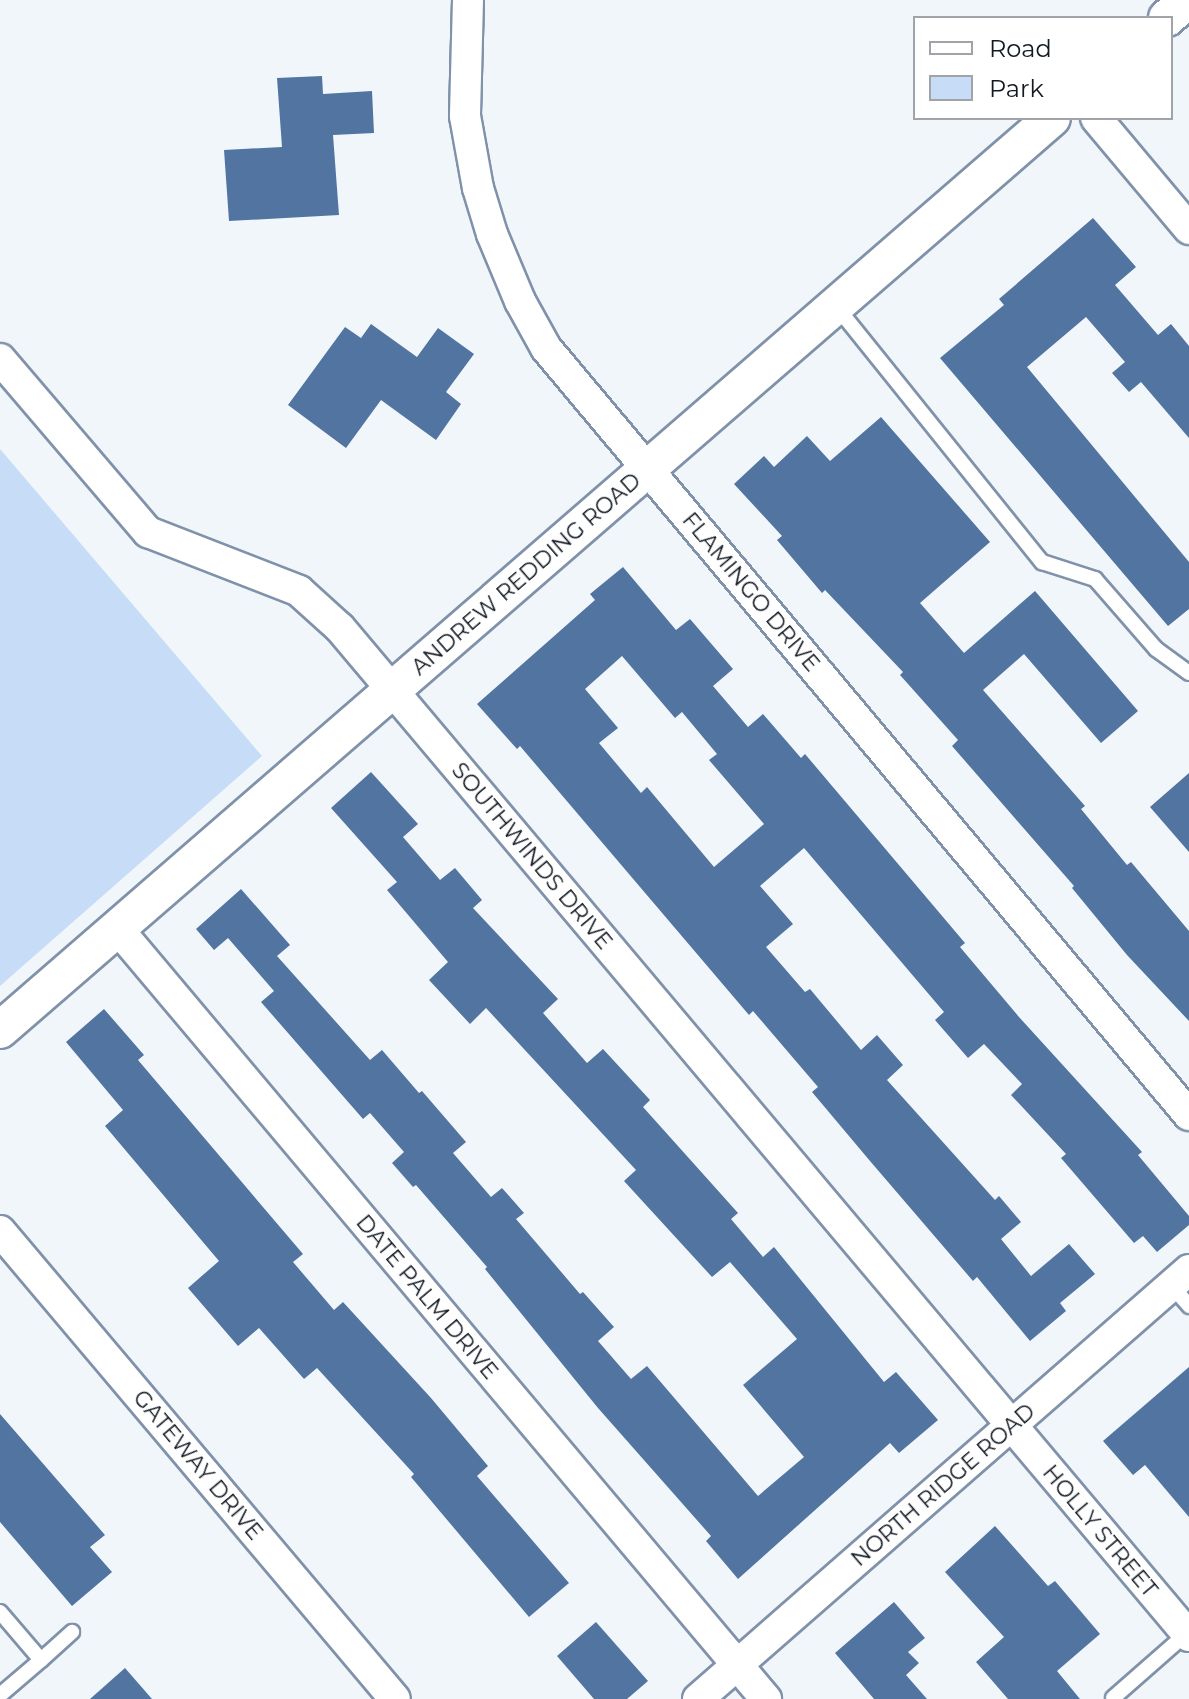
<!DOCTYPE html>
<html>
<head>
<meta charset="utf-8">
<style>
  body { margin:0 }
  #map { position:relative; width:1189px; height:1699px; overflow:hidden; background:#f1f6fb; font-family:Montserrat,sans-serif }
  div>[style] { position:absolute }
  .green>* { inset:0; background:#c6dcf7 }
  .building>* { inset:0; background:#5174a0 }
  .roads { filter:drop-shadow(2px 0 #8092aa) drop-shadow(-2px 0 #8092aa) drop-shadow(0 2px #8092aa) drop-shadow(0 -2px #8092aa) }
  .service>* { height:14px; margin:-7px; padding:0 7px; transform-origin:7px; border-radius:7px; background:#fff }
  .minor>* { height:30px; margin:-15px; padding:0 15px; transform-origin:15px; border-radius:15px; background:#fff }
  .tertiary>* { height:36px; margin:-18px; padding:0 18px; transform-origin:18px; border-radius:18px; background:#fff }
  span { translate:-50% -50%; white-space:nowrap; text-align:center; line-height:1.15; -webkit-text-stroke:6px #fff; paint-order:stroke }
  .street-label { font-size:22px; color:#121922 }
  .legend { position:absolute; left:913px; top:16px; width:260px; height:104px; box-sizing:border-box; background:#fff; border:2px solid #a0a3a7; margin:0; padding:10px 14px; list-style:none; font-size:24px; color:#121922 }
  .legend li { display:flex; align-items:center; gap:16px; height:40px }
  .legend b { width:40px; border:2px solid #a0a3a7 }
</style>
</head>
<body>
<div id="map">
  <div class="green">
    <i style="clip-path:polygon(0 449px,262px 756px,0 986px)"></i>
  </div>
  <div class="building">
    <i style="clip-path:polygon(322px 76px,323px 94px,372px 91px,374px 133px,333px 135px,339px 215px,229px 221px,224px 150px,282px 147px,277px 78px)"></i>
    <i style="clip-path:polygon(1093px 218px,1136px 267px,1115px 285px,1158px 335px,1171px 324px,1189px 346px,1189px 438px,1141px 382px,1129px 392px,1112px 373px,1125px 362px,1086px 317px,1027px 367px,1189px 562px,1189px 609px,1168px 626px,940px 358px,1004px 305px,999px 299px)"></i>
    <i style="clip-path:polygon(371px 324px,417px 357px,438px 328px,474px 354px,446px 392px,461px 404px,436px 440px,381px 400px,346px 448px,288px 405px,345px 327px,361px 338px)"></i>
    <i style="clip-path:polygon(881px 417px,990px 542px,920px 603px,964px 653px,1035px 591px,1138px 711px,1101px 743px,1024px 654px,983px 690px,1085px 806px,1081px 809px,1127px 865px,1131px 862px,1189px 931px,1189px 1021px,1127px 955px,1072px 888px,1074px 886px,952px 746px,958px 740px,900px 675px,903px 672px,825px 590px,822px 593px,777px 540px,782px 536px,734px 484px,764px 456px,774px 467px,807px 436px,830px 461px)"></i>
    <i style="clip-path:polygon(evenodd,623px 567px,676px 630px,690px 619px,733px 669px,713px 686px,748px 727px,763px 714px,801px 758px,805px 754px,965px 943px,960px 947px,1019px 1017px,1142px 1152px,1138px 1155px,1189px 1216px,1189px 1225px,1157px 1252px,1143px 1236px,1134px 1243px,1061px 1158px,1066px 1154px,1011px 1095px,1022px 1084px,984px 1044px,968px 1058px,935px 1020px,944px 1012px,804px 848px,760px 886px,793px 924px,766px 947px,805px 992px,810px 989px,861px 1050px,877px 1035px,903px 1065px,887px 1080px,995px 1200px,999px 1196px,1021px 1222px,1001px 1239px,1031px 1276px,1069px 1244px,1095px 1274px,1060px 1303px,1066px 1311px,1030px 1341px,977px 1277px,973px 1281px,870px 1161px,812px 1092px,818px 1087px,753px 1011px,749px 1015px,520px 746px,517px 749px,477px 704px,595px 600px,590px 594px,623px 567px,622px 656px,675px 718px,682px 712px,717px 754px,709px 760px,764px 824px,714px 867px,647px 787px,641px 793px,599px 743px,618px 728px,585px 689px,622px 656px)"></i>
    <i style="clip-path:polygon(371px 772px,418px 824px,403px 837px,440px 880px,455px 868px,482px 900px,473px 908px,558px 999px,543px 1013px,587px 1063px,603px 1049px,650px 1100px,643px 1107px,738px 1213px,731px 1219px,763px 1257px,774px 1247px,884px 1382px,896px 1372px,938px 1420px,899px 1453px,890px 1443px,738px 1579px,706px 1541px,711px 1536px,598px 1408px,485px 1269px,487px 1267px,416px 1185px,413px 1187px,392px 1163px,404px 1152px,370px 1113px,363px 1119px,261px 1002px,274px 991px,228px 938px,214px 950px,196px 929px,241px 889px,290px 945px,277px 956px,370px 1060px,382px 1050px,419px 1093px,422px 1091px,466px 1142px,453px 1153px,491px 1197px,502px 1188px,524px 1213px,516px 1219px,580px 1294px,583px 1292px,614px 1327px,598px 1341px,631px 1379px,647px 1366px,758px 1496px,804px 1457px,743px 1385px,797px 1339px,730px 1262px,712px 1277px,624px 1181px,636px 1170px,486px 1008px,470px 1024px,429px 980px,448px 962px,387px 890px,397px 882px,331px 808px)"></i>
    <i style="clip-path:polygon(1189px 773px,1189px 852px,1150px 807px)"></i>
    <i style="clip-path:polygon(104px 1009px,144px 1055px,138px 1060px,303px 1254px,293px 1262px,334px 1310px,343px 1302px,431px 1398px,488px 1466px,477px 1476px,569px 1583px,529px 1617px,411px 1477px,414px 1474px,317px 1368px,304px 1379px,259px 1328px,238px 1346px,188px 1288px,219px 1261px,105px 1126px,123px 1110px,66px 1042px)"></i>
    <i style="clip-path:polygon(1189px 1367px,1189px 1517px,1145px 1465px,1133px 1475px,1103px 1441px)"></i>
    <i style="clip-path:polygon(0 1414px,105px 1535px,90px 1547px,112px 1572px,72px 1606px,0 1522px)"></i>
    <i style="clip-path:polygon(995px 1526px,1048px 1586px,1055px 1581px,1100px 1634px,1057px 1671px,1080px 1699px,1008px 1699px,976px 1662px,1004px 1637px,945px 1572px)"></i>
    <i style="clip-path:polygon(894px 1602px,925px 1638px,908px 1652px,919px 1663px,906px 1675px,927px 1699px,874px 1699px,835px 1653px)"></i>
    <i style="clip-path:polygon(596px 1622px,648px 1681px,627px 1699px,594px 1699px,557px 1656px)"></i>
    <i style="clip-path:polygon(125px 1668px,152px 1699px,90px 1699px)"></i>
  </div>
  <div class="roads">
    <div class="service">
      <i style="left:836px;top:306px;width:329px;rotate:51.2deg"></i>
      <i style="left:1042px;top:562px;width:56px;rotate:17.8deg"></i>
      <i style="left:1095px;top:579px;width:93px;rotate:48.9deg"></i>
      <i style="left:1156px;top:649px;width:41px;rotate:36deg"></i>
      <i style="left:1171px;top:1285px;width:28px;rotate:49deg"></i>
      <i style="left:0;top:1612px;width:63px;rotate:49.5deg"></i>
      <i style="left:41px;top:1660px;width:54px;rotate:139.5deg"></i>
      <i style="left:41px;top:1660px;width:42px;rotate:-42.1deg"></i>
      <i style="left:1113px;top:1698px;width:98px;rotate:-41.3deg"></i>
    </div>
    <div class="minor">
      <i style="left:468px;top:0;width:116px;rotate:91.5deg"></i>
      <i style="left:465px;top:116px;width:73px;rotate:79.8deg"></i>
      <i style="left:478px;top:188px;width:48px;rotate:73.1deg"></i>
      <i style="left:492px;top:234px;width:73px;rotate:67.3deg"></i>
      <i style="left:520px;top:301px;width:54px;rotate:61deg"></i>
      <i style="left:546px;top:348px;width:1001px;rotate:50.03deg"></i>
      <i style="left:1096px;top:118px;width:145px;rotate:50deg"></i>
      <i style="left:0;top:359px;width:228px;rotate:49.5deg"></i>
      <i style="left:148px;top:532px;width:162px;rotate:21.3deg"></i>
      <i style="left:299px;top:591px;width:55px;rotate:42.1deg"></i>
      <i style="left:340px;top:628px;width:1318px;rotate:49.89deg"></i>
      <i style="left:117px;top:928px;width:1008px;rotate:49.91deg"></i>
      <i style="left:0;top:1231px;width:612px;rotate:49.84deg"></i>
      <i style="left:698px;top:1699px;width:652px;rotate:-41.14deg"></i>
    </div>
    <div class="tertiary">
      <i style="left:1167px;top:18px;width:28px;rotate:-41deg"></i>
      <i style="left:0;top:1030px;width:1392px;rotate:-40.92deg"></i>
    </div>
  </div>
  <div class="street-label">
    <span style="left:526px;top:574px;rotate:-41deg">ANDREW REDDING ROAD</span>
    <span style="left:751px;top:592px;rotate:50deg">FLAMINGO DRIVE</span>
    <span style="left:532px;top:856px;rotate:50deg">SOUTHWINDS DRIVE</span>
    <span style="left:427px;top:1297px;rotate:50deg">DATE PALM DRIVE</span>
    <span style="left:198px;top:1465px;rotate:50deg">GATEWAY DRIVE</span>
    <span style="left:943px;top:1485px;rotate:-41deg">NORTH RIDGE ROAD</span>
    <span style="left:1100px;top:1531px;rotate:50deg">HOLLY STREET</span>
  </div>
  <ul class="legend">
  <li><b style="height:10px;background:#fff"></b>Road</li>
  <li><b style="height:22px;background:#c6dcf7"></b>Park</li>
  </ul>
</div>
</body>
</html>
